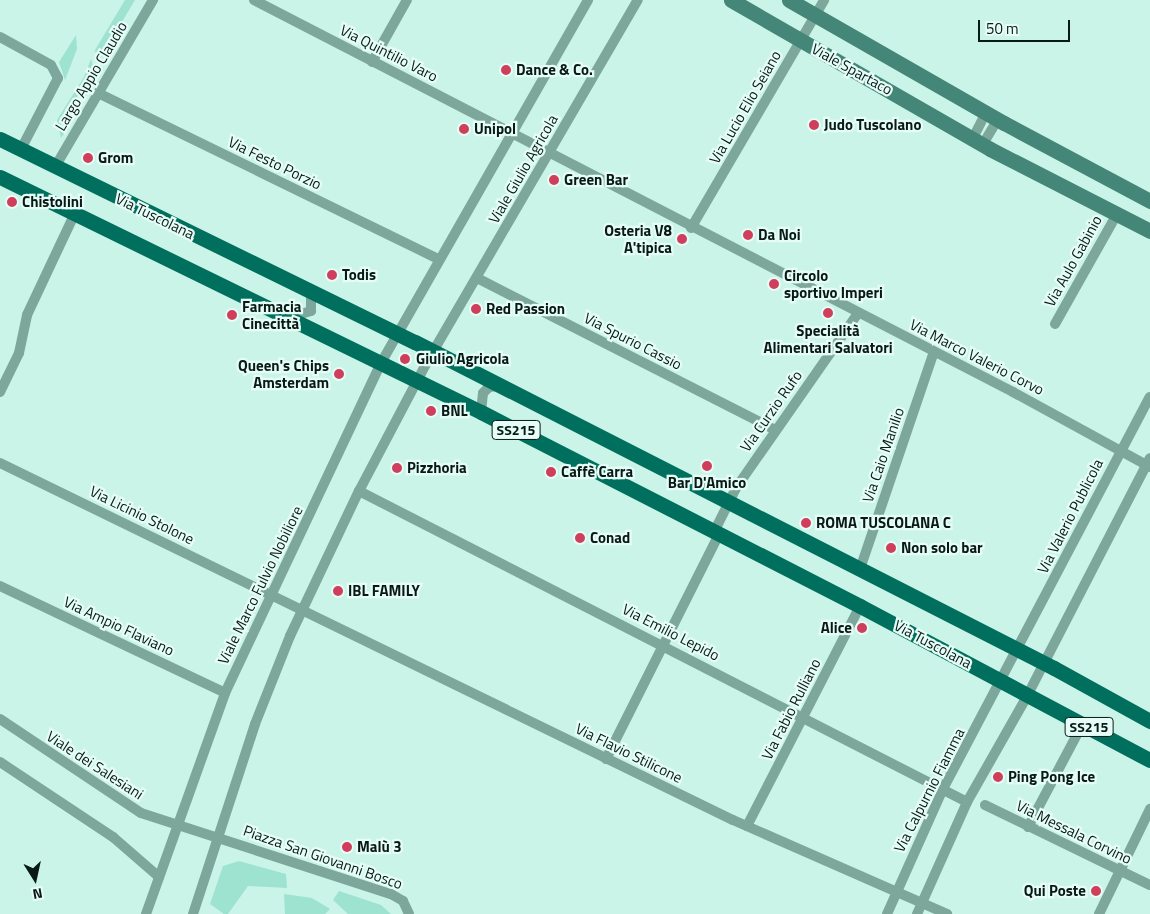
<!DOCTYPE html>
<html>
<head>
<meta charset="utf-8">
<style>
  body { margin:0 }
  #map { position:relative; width:1150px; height:914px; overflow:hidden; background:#cbf4e8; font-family:"Titillium Web",sans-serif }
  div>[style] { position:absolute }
  .green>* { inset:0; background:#9ee2d0 }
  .street>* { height:10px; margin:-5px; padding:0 5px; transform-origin:5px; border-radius:5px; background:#7ea79c }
  .secondary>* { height:15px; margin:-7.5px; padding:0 7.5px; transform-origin:7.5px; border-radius:7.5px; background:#448677 }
  .primary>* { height:15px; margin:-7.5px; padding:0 7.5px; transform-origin:7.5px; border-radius:7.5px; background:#006f5d }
  .dots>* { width:14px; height:14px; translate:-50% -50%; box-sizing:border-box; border:2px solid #e5fdf6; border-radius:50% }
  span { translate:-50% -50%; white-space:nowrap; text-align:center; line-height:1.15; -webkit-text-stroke:4.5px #e5fdf6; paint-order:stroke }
  .shield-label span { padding:1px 4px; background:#e5fdf6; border:1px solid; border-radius:4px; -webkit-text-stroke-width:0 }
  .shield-label { font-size:14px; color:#091915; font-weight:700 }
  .street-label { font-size:15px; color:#091915 }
  .poi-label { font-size:15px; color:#091915; font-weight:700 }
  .left { translate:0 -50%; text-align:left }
  .right { translate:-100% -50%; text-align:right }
  .north { position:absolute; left:10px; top:854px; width:50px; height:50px; -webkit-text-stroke:4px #e5fdf6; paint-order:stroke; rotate:170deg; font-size:14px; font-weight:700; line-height:20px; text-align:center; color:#091915 }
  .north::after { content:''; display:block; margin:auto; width:18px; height:22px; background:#091915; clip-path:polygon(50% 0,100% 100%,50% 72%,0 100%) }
  .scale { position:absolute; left:978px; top:20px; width:92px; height:22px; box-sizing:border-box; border:2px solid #091915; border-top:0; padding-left:6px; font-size:15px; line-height:18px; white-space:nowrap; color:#091915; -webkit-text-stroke:4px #e5fdf6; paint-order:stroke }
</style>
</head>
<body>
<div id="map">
  <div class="green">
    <i style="clip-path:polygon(125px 0,135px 0,98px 62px,95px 50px)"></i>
    <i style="clip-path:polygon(76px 35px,77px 49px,65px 80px,59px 62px)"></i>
    <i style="clip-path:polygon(91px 59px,94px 69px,61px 123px,64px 134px,61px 138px,57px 120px,84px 77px)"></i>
    <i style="clip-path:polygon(239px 861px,286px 874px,287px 888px,248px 886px,228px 914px,224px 914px,210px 904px,223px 866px)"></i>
    <i style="clip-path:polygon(339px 891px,381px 905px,391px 914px,348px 914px,333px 900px)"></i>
    <i style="clip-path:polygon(284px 894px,312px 898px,330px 909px,325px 914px,285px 914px)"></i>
  </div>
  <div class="street">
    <i style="left:254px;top:0;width:854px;rotate:27.31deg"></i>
    <i style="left:1013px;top:392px;width:156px;rotate:28.7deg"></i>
    <i style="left:0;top:37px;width:58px;rotate:28.8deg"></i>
    <i style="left:51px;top:65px;width:15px;rotate:62deg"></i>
    <i style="left:58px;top:78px;width:80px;rotate:117.5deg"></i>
    <i style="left:372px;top:62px;width:71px;rotate:-60.6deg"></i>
    <i style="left:98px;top:93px;width:379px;rotate:26deg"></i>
    <i style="left:973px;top:138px;width:28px;rotate:-63deg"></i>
    <i style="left:983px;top:144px;width:29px;rotate:-59deg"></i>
    <i style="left:55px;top:167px;width:194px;rotate:-59.6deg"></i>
    <i style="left:691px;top:228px;width:264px;rotate:-59.7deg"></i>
    <i style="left:477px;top:278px;width:335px;rotate:27deg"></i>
    <i style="left:290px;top:317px;width:22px;rotate:-16deg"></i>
    <i style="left:311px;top:311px;width:19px;rotate:-90deg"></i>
    <i style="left:1055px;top:324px;width:126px;rotate:-60.6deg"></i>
    <i style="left:0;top:392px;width:43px;rotate:-64deg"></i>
    <i style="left:19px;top:353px;width:39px;rotate:-78deg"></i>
    <i style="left:27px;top:315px;width:113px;rotate:-64.8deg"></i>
    <i style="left:481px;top:412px;width:19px;rotate:-84deg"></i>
    <i style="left:483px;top:393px;width:8px;rotate:-45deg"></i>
    <i style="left:489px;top:387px;width:9px;rotate:-6deg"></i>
    <i style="left:0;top:463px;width:815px;rotate:25.97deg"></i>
    <i style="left:733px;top:820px;width:234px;rotate:23.7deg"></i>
    <i style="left:359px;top:491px;width:683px;rotate:27.09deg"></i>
    <i style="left:714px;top:532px;width:49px;rotate:-63.4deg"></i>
    <i style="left:736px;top:488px;width:213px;rotate:-55.1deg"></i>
    <i style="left:860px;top:569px;width:229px;rotate:-71.2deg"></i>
    <i style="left:0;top:586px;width:249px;rotate:25.4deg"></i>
    <i style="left:0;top:719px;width:169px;rotate:33.7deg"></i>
    <i style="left:141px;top:813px;width:263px;rotate:18deg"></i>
    <i style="left:391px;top:894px;width:14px;rotate:30deg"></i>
    <i style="left:403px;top:901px;width:14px;rotate:65deg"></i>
    <i style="left:606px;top:759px;width:252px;rotate:-63.3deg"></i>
    <i style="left:0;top:762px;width:136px;rotate:33.6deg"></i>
    <i style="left:113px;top:837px;width:61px;rotate:41deg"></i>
    <i style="left:985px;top:805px;width:183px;rotate:25.9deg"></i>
    <i style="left:747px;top:826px;width:247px;rotate:-62.8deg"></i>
    <i style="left:1028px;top:827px;width:118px;rotate:-62.1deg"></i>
    <i style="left:146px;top:914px;width:235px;rotate:-70.3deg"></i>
    <i style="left:225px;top:693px;width:365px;rotate:-64.7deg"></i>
    <i style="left:381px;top:363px;width:418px;rotate:-60.3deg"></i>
    <i style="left:193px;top:914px;width:200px;rotate:-71.9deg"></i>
    <i style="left:255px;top:724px;width:95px;rotate:-68.3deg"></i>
    <i style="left:290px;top:636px;width:161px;rotate:-64.6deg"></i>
    <i style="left:359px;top:491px;width:146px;rotate:-62.2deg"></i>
    <i style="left:427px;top:362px;width:419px;rotate:-59.8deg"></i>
    <i style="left:887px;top:914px;width:137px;rotate:-65.9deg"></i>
    <i style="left:943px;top:789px;width:443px;rotate:-62.2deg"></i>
    <i style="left:917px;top:914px;width:123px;rotate:-65.9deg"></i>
    <i style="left:967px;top:802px;width:117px;rotate:-60.4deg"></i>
    <i style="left:1025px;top:700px;width:272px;rotate:-62.7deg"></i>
    <i style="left:1099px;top:914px;width:117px;rotate:-64.1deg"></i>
  </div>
  <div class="secondary">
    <i style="left:731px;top:0;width:299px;rotate:29.9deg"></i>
    <i style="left:990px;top:149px;width:180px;rotate:27.1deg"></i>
    <i style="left:789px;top:0;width:248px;rotate:29.8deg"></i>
    <i style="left:1004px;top:123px;width:166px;rotate:28.1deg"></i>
  </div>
  <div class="primary">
    <i style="left:0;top:139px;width:462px;rotate:26.1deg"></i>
    <i style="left:415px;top:342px;width:717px;rotate:27.03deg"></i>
    <i style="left:1054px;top:668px;width:110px;rotate:28.9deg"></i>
    <i style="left:0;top:177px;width:535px;rotate:26.04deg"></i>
    <i style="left:481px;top:412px;width:426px;rotate:27.1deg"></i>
    <i style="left:860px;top:606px;width:328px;rotate:28deg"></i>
  </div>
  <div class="dots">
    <i style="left:506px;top:70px;background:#cf3f5c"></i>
    <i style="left:814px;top:125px;background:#cf3f5c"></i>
    <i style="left:464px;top:129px;background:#cf3f5c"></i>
    <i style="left:88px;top:158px;background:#cf3f5c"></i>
    <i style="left:554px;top:180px;background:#cf3f5c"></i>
    <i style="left:12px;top:202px;background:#cf3f5c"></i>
    <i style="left:748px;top:235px;background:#cf3f5c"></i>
    <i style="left:682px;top:239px;background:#cf3f5c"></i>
    <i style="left:332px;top:275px;background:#cf3f5c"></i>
    <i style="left:774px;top:284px;background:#cf3f5c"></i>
    <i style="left:476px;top:309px;background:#cf3f5c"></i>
    <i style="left:828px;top:313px;background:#cf3f5c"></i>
    <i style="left:232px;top:315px;background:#cf3f5c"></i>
    <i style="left:405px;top:359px;background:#cf3f5c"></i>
    <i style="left:339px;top:374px;background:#cf3f5c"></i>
    <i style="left:431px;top:411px;background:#cf3f5c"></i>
    <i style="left:707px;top:466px;background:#cf3f5c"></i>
    <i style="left:397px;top:468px;background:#cf3f5c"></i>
    <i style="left:551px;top:472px;background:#cf3f5c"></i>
    <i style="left:806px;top:523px;background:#cf3f5c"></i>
    <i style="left:580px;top:538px;background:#cf3f5c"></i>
    <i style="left:891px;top:548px;background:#cf3f5c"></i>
    <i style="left:338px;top:591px;background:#cf3f5c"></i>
    <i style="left:862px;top:628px;background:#cf3f5c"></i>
    <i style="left:998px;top:777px;background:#cf3f5c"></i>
    <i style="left:347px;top:847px;background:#cf3f5c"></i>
    <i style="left:1096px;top:891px;background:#cf3f5c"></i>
  </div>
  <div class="shield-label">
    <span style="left:516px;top:430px">SS215</span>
    <span style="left:1089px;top:727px">SS215</span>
  </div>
  <div class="street-label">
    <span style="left:389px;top:53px;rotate:27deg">Via Quintilio Varo</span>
    <span style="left:852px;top:69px;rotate:29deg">Viale Spartaco</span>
    <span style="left:91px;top:76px;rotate:-59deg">Largo Appio Claudio</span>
    <span style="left:745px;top:107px;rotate:-60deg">Via Lucio Elio Seiano</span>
    <span style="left:275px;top:163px;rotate:26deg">Via Festo Porzio</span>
    <span style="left:523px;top:169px;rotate:-60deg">Viale Giulio Agricola</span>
    <span style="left:155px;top:216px;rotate:26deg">Via Tuscolana</span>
    <span style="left:1073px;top:261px;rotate:-61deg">Via Aulo Gabinio</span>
    <span style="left:633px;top:341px;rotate:27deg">Via Spurio Cassio</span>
    <span style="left:977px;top:357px;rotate:27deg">Via Marco Valerio Corvo</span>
    <span style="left:771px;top:411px;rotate:-55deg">Via Curzio Rufo</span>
    <span style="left:883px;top:455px;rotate:-71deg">Via Caio Manilio</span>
    <span style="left:142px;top:515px;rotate:26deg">Via Licinio Stolone</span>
    <span style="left:1070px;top:516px;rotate:-63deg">Via Valerio Publicola</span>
    <span style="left:260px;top:585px;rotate:-64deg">Viale Marco Fulvio Nobiliore</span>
    <span style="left:119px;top:626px;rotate:25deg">Via Ampio Flaviano</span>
    <span style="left:671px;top:632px;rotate:27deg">Via Emilio Lepido</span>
    <span style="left:933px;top:644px;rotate:28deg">Via Tuscolana</span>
    <span style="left:791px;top:709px;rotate:-63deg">Via Fabio Rulliano</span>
    <span style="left:629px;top:753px;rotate:26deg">Via Flavio Stilicone</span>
    <span style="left:95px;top:765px;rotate:33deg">Viale dei Salesiani</span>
    <span style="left:929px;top:790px;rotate:-63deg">Via Calpurnio Fiamma</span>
    <span style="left:1074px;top:832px;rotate:26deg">Via Messala Corvino</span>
    <span style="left:323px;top:857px;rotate:19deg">Piazza San Giovanni Bosco</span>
  </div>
  <div class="poi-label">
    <span class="left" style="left:516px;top:70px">Dance &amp; Co.</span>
    <span class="left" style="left:824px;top:125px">Judo Tuscolano</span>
    <span class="left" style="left:474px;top:129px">Unipol</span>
    <span class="left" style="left:98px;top:158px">Grom</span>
    <span class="left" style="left:564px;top:180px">Green Bar</span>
    <span class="left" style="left:22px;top:202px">Chistolini</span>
    <span class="right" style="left:672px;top:239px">Osteria V8<br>A'tipica</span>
    <span class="left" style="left:758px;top:235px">Da Noi</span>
    <span class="left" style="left:342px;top:275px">Todis</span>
    <span class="left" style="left:784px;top:284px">Circolo<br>sportivo Imperi</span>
    <span class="left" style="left:242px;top:315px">Farmacia<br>Cinecittà</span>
    <span class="left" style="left:486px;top:309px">Red Passion</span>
    <span style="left:828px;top:339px">Specialità<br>Alimentari Salvatori</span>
    <span class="left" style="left:416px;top:359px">Giulio Agricola</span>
    <span class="right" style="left:329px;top:374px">Queen's Chips<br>Amsterdam</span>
    <span class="left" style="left:441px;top:411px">BNL</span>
    <span class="left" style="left:407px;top:468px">Pizzhoria</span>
    <span class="left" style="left:561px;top:472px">Caffè Carra</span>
    <span style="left:707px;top:483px">Bar D'Amico</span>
    <span class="left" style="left:816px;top:523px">ROMA TUSCOLANA C</span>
    <span class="left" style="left:590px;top:538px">Conad</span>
    <span class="left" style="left:901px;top:548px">Non solo bar</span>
    <span class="left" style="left:348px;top:591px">IBL FAMILY</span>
    <span class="right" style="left:852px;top:628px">Alice</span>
    <span class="left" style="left:1008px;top:777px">Ping Pong Ice</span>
    <span class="left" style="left:357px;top:847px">Malù 3</span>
    <span class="right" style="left:1086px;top:891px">Qui Poste</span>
  </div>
  <div class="north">N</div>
  <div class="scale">50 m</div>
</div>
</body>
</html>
